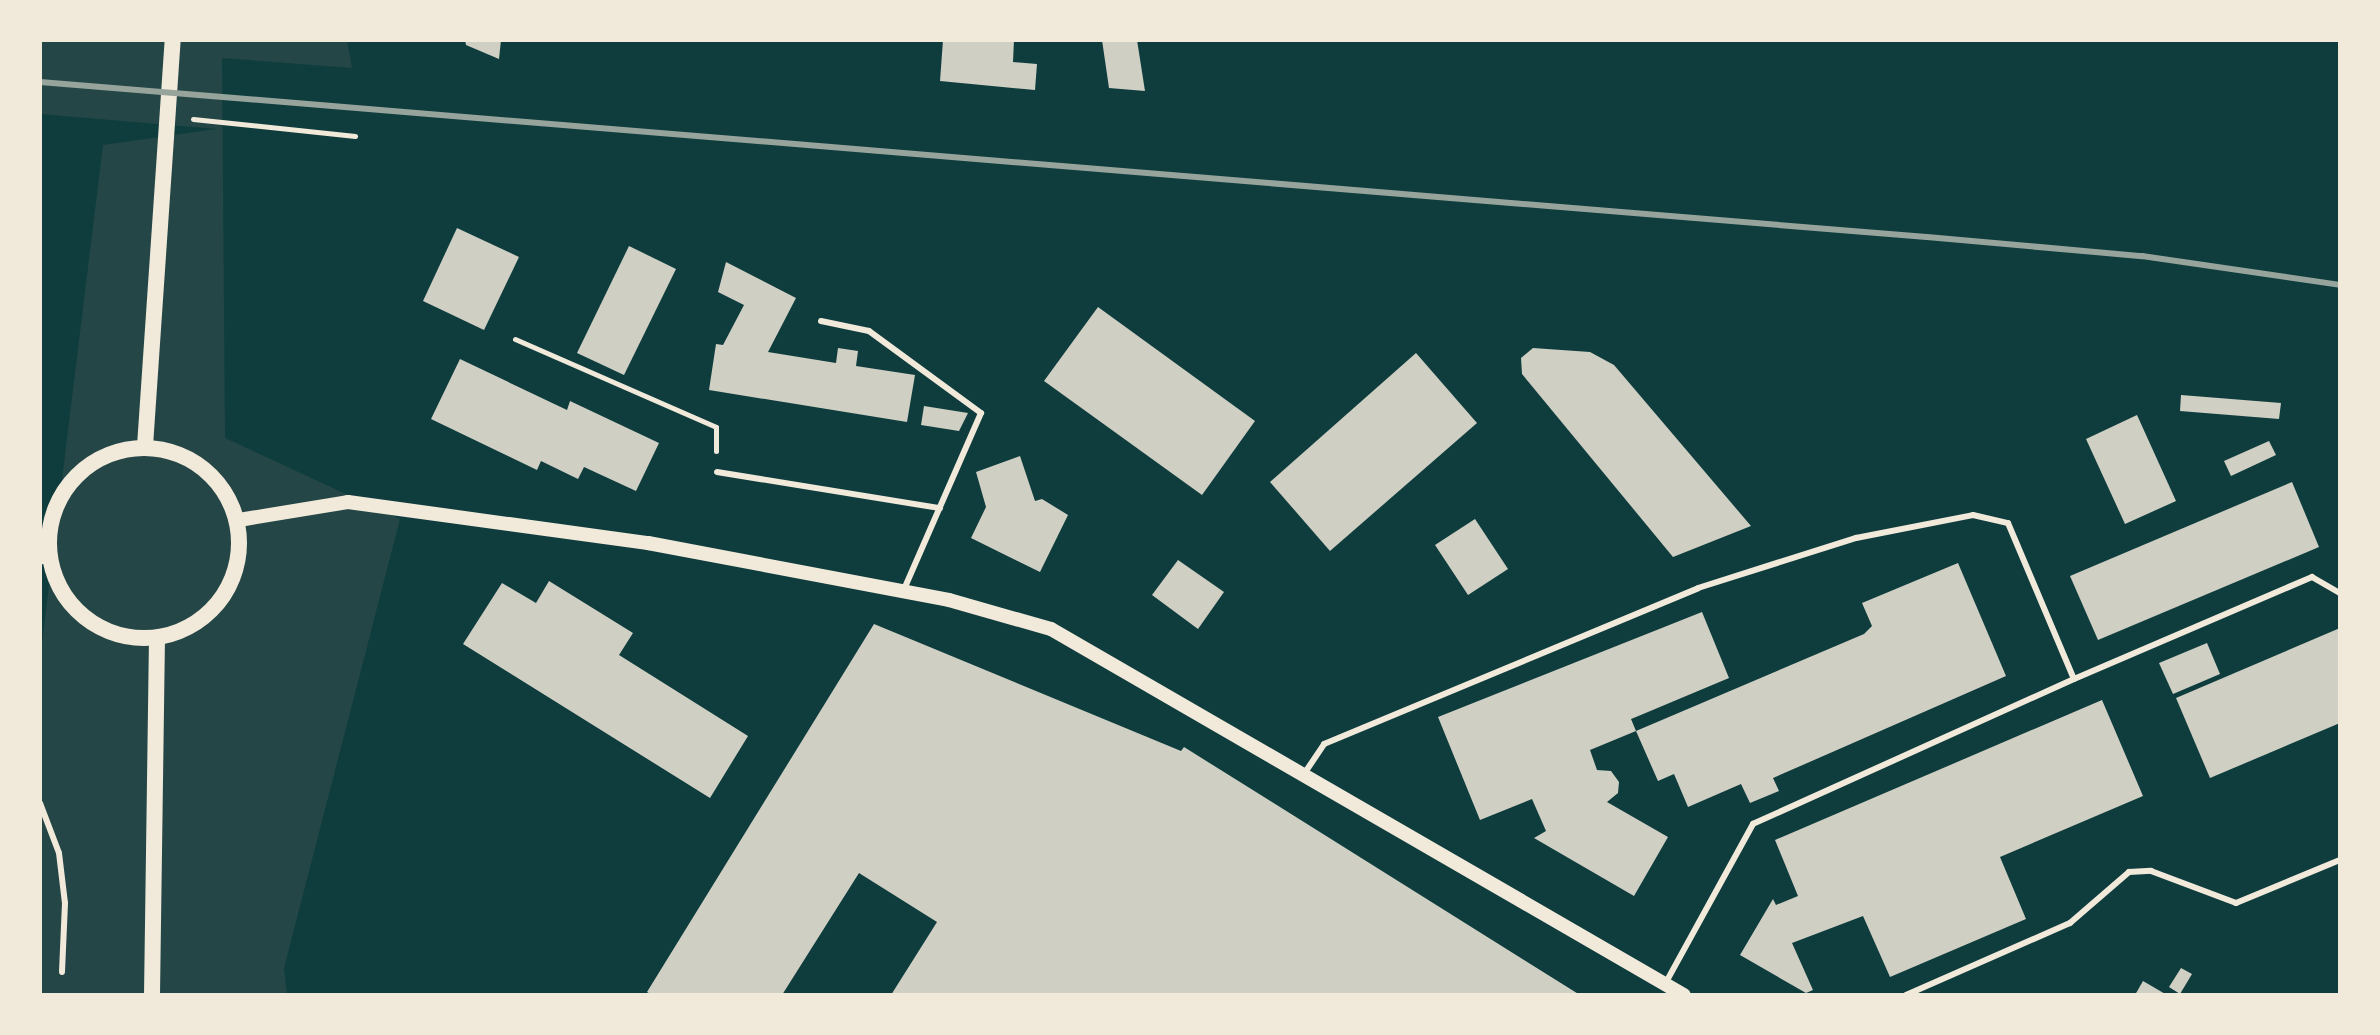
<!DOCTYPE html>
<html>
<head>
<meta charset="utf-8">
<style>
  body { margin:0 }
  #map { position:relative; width:2380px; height:1035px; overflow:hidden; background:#0f3d3e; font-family:Lato,sans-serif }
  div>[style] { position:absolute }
  .green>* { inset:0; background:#244646 }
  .building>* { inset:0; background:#cfcfc3 }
  .path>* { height:5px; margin:-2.5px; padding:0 2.5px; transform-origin:2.5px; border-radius:2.5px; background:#f1e9da }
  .service>* { height:6px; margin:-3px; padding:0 3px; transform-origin:3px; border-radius:3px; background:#f1e9da }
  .minor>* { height:8px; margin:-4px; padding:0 4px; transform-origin:4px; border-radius:4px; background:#f1e9da }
  .tertiary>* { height:14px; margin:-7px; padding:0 7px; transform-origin:7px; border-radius:7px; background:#f1e9da }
  .secondary>* { height:16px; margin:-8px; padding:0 8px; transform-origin:8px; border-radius:8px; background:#f1e9da }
  .secondary>.ring { margin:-8px; padding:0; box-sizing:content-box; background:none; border:16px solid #f1e9da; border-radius:50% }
  .rail>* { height:6px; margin:-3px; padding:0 3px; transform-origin:3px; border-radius:3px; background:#97a49c }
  span { translate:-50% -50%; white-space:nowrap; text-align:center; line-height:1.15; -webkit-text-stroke:7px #f1e9da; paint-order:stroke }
  .frame { position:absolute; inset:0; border:42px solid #f1e9da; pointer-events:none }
</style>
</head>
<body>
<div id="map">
  <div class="green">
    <i style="clip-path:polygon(40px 40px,347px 40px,352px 68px,222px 58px,225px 438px,400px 519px,284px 968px,287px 995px,40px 995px,40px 659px,103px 145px,216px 129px,40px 114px)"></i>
  </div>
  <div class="building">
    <i style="clip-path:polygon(465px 40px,501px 40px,499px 59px,466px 45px)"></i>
    <i style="clip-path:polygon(943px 40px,1014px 40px,1013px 62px,1037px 64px,1035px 90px,940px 81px)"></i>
    <i style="clip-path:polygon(1102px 40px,1137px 40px,1145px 91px,1109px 88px)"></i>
    <i style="clip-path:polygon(457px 228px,519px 257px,484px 330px,423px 301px)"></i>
    <i style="clip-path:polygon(629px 246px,676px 269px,624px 375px,577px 353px)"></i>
    <i style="clip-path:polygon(726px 262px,796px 298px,768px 352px,836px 363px,838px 348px,858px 351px,856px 366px,915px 375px,907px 422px,709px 390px,716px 344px,723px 345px,744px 305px,718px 292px)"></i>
    <i style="clip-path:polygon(1098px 307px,1255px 421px,1202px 495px,1044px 381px)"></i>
    <i style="clip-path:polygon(1533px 348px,1590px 352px,1614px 365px,1751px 526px,1673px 557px,1522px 374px,1521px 358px)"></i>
    <i style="clip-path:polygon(1416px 353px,1477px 423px,1330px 551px,1270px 482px)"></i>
    <i style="clip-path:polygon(460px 359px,567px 410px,570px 401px,659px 443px,636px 491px,584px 467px,578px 479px,541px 461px,537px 470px,431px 419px)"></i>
    <i style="clip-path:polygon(2181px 395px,2281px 403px,2279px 419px,2180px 411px)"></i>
    <i style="clip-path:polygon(924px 406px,968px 413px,959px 431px,921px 425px)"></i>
    <i style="clip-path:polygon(2137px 415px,2176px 501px,2125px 524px,2086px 439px)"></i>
    <i style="clip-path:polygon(2269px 441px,2276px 455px,2231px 476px,2224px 461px)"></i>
    <i style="clip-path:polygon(1020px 456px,1035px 501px,1042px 499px,1068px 515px,1040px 572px,971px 538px,986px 507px,976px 472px)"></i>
    <i style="clip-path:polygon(2292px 482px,2319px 547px,2098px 640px,2070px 576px)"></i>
    <i style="clip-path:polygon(1475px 519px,1508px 569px,1468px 595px,1435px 545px)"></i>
    <i style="clip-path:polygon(1178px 560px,1224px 592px,1198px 629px,1152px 595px)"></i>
    <i style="clip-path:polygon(1958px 563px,2006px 676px,1773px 778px,1779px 791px,1750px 803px,1741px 784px,1688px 807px,1674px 774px,1658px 781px,1636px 731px,1864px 634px,1872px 626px,1862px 603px)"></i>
    <i style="clip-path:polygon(549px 581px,633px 633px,619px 655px,748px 736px,710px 798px,463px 644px,502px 583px,536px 603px)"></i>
    <i style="clip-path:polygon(1702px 612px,1729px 678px,1636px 717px,1631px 719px,1636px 731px,1590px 750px,1597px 770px,1611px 771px,1619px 782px,1618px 793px,1607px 802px,1668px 837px,1634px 896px,1534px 838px,1546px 831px,1532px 799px,1480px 820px,1438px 717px)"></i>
    <i style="clip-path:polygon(874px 624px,1181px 751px,1184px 747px,1580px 995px,891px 995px,937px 922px,859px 873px,782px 995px,652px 995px,647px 992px)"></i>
    <i style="clip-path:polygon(2340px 628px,2340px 723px,2210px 778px,2176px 698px)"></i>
    <i style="clip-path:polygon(2207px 643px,2220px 674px,2173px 694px,2159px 663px)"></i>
    <i style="clip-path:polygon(2102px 700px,2143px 796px,2000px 857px,2026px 919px,1890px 977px,1863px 916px,1792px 943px,1813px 990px,1806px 993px,1740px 955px,1773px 899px,1776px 905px,1798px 896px,1775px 840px)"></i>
    <i style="clip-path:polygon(2181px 968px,2192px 974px,2180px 994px,2169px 987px)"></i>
    <i style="clip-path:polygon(2143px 981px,2167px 995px,2135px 995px)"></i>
  </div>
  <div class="path">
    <i style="left:193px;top:119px;width:163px;rotate:6deg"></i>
    <i style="left:515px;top:339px;width:219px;rotate:23.6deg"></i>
    <i style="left:716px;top:427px;width:24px;rotate:90deg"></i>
  </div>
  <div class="service">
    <i style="left:821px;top:321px;width:49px;rotate:11.8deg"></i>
    <i style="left:869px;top:331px;width:139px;rotate:36.2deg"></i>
    <i style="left:981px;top:413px;width:192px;rotate:113.6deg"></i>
    <i style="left:717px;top:472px;width:226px;rotate:9.2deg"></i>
    <i style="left:2074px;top:679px;width:259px;rotate:-23.2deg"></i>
    <i style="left:2312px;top:577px;width:32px;rotate:30deg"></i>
    <i style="left:1304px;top:774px;width:36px;rotate:-56deg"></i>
    <i style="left:1324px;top:744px;width:405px;rotate:-22.6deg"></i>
    <i style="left:1698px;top:588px;width:166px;rotate:-17.6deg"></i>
    <i style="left:1856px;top:538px;width:119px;rotate:-11.1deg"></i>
    <i style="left:1973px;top:515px;width:36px;rotate:13deg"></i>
    <i style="left:2008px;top:523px;width:169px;rotate:67.1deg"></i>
    <i style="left:2074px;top:679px;width:352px;rotate:155.7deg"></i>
    <i style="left:1753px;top:824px;width:183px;rotate:118.8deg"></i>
    <i style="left:40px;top:803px;width:53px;rotate:69.2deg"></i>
    <i style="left:59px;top:853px;width:50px;rotate:83.2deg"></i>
    <i style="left:65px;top:903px;width:69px;rotate:92.5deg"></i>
    <i style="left:1906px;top:995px;width:179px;rotate:-23.7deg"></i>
    <i style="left:2070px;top:923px;width:78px;rotate:-40.8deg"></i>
    <i style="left:2129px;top:872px;width:22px;rotate:-3deg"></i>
    <i style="left:2151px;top:871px;width:91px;rotate:20.6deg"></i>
    <i style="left:2236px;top:903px;width:113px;rotate:-22.5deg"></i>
  </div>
  <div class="minor">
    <i style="left:40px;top:561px;width:8px;rotate:-30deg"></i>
  </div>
  <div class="tertiary">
    <i style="left:239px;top:520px;width:110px;rotate:-9.4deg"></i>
    <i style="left:348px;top:502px;width:303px;rotate:7.8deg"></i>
    <i style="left:648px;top:543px;width:306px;rotate:10.7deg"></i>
    <i style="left:949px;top:600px;width:106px;rotate:15.9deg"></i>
    <i style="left:1051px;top:629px;width:731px;rotate:30.04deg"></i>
  </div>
  <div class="secondary">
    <i style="left:145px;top:446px;width:407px;rotate:-86.1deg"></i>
    <i class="ring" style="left:49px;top:448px;width:174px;height:174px"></i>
    <i style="left:152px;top:995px;width:354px;rotate:-89.2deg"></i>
  </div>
  <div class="rail">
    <i style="left:40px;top:82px;width:1893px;rotate:4.7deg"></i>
    <i style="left:1927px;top:237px;width:216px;rotate:5.1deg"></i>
    <i style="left:2142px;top:256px;width:200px;rotate:8.3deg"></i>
  </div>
  <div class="frame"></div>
</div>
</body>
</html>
